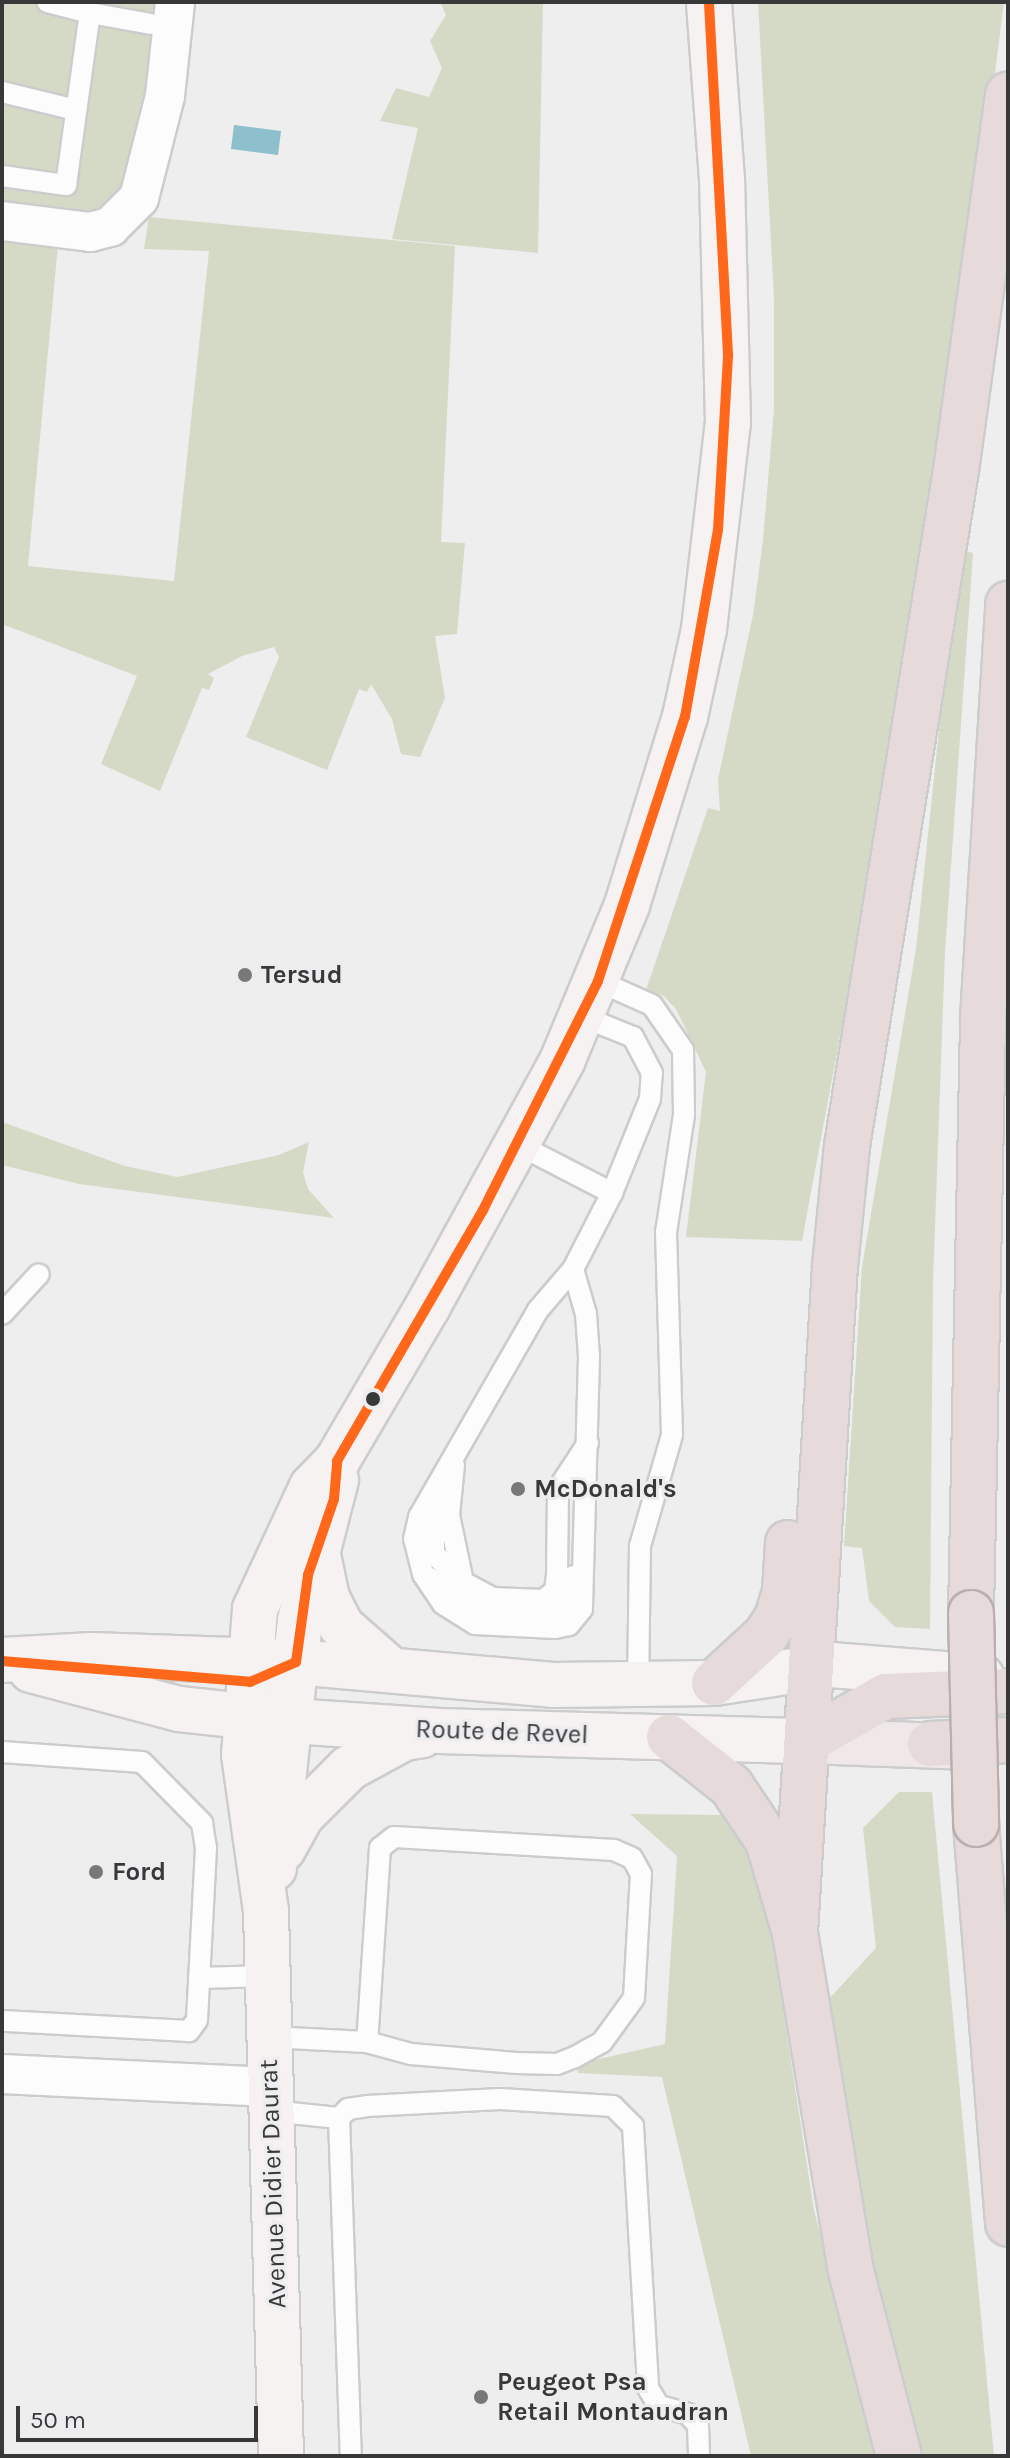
<!DOCTYPE html>
<html>
<head>
<meta charset="utf-8">
<style>
  body { margin:0 }
  #map { position:relative; width:1010px; height:2458px; overflow:hidden; background:#eeeeef; font-family:Karla,sans-serif }
  div>[style] { position:absolute }
  .green>* { inset:0; background:#d5dac6 }
  .water>* { inset:0; background:#8ebfcd }
  .roads { filter:drop-shadow(2px 0 #cccccd) drop-shadow(-2px 0 #cccccd) drop-shadow(0 2px #cccccd) drop-shadow(0 -2px #cccccd) }
  .lane>* { height:20px; margin:-10px; padding:0 10px; transform-origin:10px; border-radius:10px; background:#fcfcfd }
  .street>* { height:38px; margin:-19px; padding:0 19px; transform-origin:19px; border-radius:19px; background:#fcfcfd }
  .secondary>* { height:44px; margin:-22px; padding:0 22px; transform-origin:22px; border-radius:22px; background:#f6f2f2 }
  .primary>* { height:44px; margin:-22px; padding:0 22px; transform-origin:22px; border-radius:22px; background:#f0e8e8 }
  .highway>* { height:44px; margin:-22px; padding:0 22px; transform-origin:22px; border-radius:22px; background:#e7dadb }
  .bridges { filter:drop-shadow(2px 0 #bbaeae) drop-shadow(-2px 0 #bbaeae) drop-shadow(0 2px #bbaeae) drop-shadow(0 -2px #bbaeae) }
  .highway-bridge>* { height:44px; margin:-22px; padding:0 22px; transform-origin:22px; border-radius:22px; background:#e7dadb }
  .bus-1>* { height:10px; margin:-5px; padding:0 5px; transform-origin:5px; border-radius:5px; background:#ff671b }
  .dots>* { width:22px; height:22px; translate:-50% -50%; box-sizing:border-box; border:4px solid #ededf0; border-radius:50% }
  span { translate:-50% -50%; white-space:nowrap; text-align:center; line-height:1.15; -webkit-text-stroke:6px #ededf0; paint-order:stroke }
  .poi-label { font-size:26px; color:#383839; font-weight:700 }
  .left { translate:0 -50%; text-align:left }
  .street-label { font-size:26px; color:#383839 }
  .frame { position:absolute; inset:0; border:4px solid #383839; pointer-events:none }
  .scale { position:absolute; left:16px; top:2406px; width:242px; height:36px; box-sizing:border-box; border:4px solid #383839; border-top:0; padding-left:10px; font-size:24px; line-height:28px; white-space:nowrap; color:#383839; -webkit-text-stroke:6px #ededf0; paint-order:stroke }
</style>
</head>
<body>
<div id="map">
  <div class="green">
    <i style="clip-path:polygon(2px 2px,156px 2px,161px 7px,140px 157px,126px 188px,100px 211px,66px 216px,2px 207px)"></i>
    <i style="clip-path:polygon(440px 2px,543px 2px,538px 253px,392px 239px,418px 128px,380px 121px,396px 88px,429px 97px,442px 68px,430px 41px,446px 15px)"></i>
    <i style="clip-path:polygon(758px 2px,1004px 2px,943px 481px,802px 1241px,686px 1237px,706px 1072px,676px 1009px,664px 996px,646px 990px,708px 808px,720px 811px,718px 779px,753px 615px,763px 540px,774px 408px,774px 299px)"></i>
    <i style="clip-path:polygon(149px 217px,455px 246px,441px 542px,465px 543px,457px 634px,435px 636px,445px 698px,420px 757px,401px 754px,392px 719px,371px 684px,367px 692px,359px 689px,327px 770px,246px 737px,279px 657px,274px 647px,242px 656px,208px 674px,214px 678px,209px 690px,202px 688px,160px 791px,101px 764px,137px 676px,2px 624px,2px 239px,58px 245px,28px 566px,174px 581px,209px 251px,144px 249px)"></i>
    <i style="clip-path:polygon(965px 551px,973px 553px,945px 952px,933px 1282px,930px 1629px,895px 1627px,869px 1601px,862px 1548px,844px 1546px,862px 1267px,916px 949px,948px 644px)"></i>
    <i style="clip-path:polygon(2px 1122px,125px 1166px,177px 1177px,279px 1155px,309px 1142px,303px 1173px,308px 1189px,334px 1218px,79px 1184px,2px 1165px)"></i>
    <i style="clip-path:polygon(899px 1792px,932px 1792px,994px 2456px,918px 2456px,860px 2203px,825px 2003px,876px 1948px,863px 1828px)"></i>
    <i style="clip-path:polygon(630px 1814px,730px 1815px,763px 1880px,814px 2210px,876px 2456px,751px 2456px,662px 2077px,578px 2073px,577px 2064px,665px 2044px,677px 1856px)"></i>
  </div>
  <div class="water">
    <i style="clip-path:polygon(234px 125px,281px 131px,278px 155px,231px 149px)"></i>
  </div>
  <div class="roads">
    <div class="lane">
      <i style="left:90px;top:13px;width:62px;rotate:10.2deg"></i>
      <i style="left:2px;top:92px;width:76px;rotate:13.7deg"></i>
      <i style="left:2px;top:176px;width:65px;rotate:8deg"></i>
      <i style="left:66px;top:185px;width:174px;rotate:-82.1deg"></i>
      <i style="left:90px;top:13px;width:44px;rotate:-165.7deg"></i>
      <i style="left:598px;top:981px;width:59px;rotate:24deg"></i>
      <i style="left:652px;top:1005px;width:55px;rotate:55.4deg"></i>
      <i style="left:683px;top:1050px;width:65px;rotate:89.1deg"></i>
      <i style="left:684px;top:1115px;width:118px;rotate:98.7deg"></i>
      <i style="left:666px;top:1232px;width:203px;rotate:88.3deg"></i>
      <i style="left:672px;top:1435px;width:116px;rotate:106.1deg"></i>
      <i style="left:640px;top:1546px;width:140px;rotate:90.8deg"></i>
      <i style="left:519px;top:1145px;width:105px;rotate:27.3deg"></i>
      <i style="left:573px;top:1269px;width:47px;rotate:73.9deg"></i>
      <i style="left:586px;top:1314px;width:43px;rotate:86deg"></i>
      <i style="left:589px;top:1357px;width:252px;rotate:91.6deg"></i>
      <i style="left:582px;top:1609px;width:21px;rotate:129deg"></i>
      <i style="left:569px;top:1625px;width:14px;rotate:168deg"></i>
      <i style="left:555px;top:1628px;width:80px;rotate:-177.1deg"></i>
      <i style="left:475px;top:1624px;width:38px;rotate:-148deg"></i>
      <i style="left:443px;top:1604px;width:36px;rotate:-124deg"></i>
      <i style="left:423px;top:1574px;width:36px;rotate:-104deg"></i>
      <i style="left:414px;top:1539px;width:23px;rotate:-77deg"></i>
      <i style="left:419px;top:1517px;width:239px;rotate:-60.1deg"></i>
      <i style="left:538px;top:1310px;width:54px;rotate:-49.5deg"></i>
      <i style="left:573px;top:1269px;width:85px;rotate:-62.8deg"></i>
      <i style="left:612px;top:1193px;width:101px;rotate:-68deg"></i>
      <i style="left:650px;top:1099px;width:26px;rotate:-86deg"></i>
      <i style="left:652px;top:1073px;width:41px;rotate:-117.8deg"></i>
      <i style="left:633px;top:1037px;width:56px;rotate:-158deg"></i>
      <i style="left:2px;top:1314px;width:54px;rotate:-47.2deg"></i>
      <i style="left:454px;top:1465px;width:50px;rotate:95.7deg"></i>
      <i style="left:449px;top:1515px;width:68px;rotate:78.2deg"></i>
      <i style="left:463px;top:1582px;width:34px;rotate:28deg"></i>
      <i style="left:493px;top:1598px;width:50px;rotate:2.3deg"></i>
      <i style="left:543px;top:1600px;width:15px;rotate:-37deg"></i>
      <i style="left:555px;top:1591px;width:16px;rotate:-83deg"></i>
      <i style="left:557px;top:1575px;width:86px;rotate:-89.3deg"></i>
      <i style="left:558px;top:1489px;width:55px;rotate:-56.9deg"></i>
      <i style="left:445px;top:1494px;width:27px;rotate:114deg"></i>
      <i style="left:434px;top:1519px;width:35px;rotate:90deg"></i>
      <i style="left:434px;top:1554px;width:40px;rotate:44deg"></i>
      <i style="left:430px;top:1578px;width:44px;rotate:36.6deg"></i>
      <i style="left:465px;top:1604px;width:68px;rotate:10.2deg"></i>
      <i style="left:532px;top:1616px;width:19px;rotate:-3deg"></i>
      <i style="left:551px;top:1615px;width:23px;rotate:-38deg"></i>
      <i style="left:569px;top:1601px;width:25px;rotate:-81deg"></i>
      <i style="left:2px;top:1752px;width:140px;rotate:4.1deg"></i>
      <i style="left:142px;top:1762px;width:86px;rotate:45.5deg"></i>
      <i style="left:202px;top:1823px;width:25px;rotate:81deg"></i>
      <i style="left:206px;top:1848px;width:172px;rotate:93deg"></i>
      <i style="left:197px;top:2020px;width:14px;rotate:126deg"></i>
      <i style="left:189px;top:2031px;width:187px;rotate:-176.9deg"></i>
      <i style="left:199px;top:1978px;width:69px;rotate:-1.7deg"></i>
      <i style="left:269px;top:2037px;width:98px;rotate:2.9deg"></i>
      <i style="left:367px;top:2042px;width:46px;rotate:15.3deg"></i>
      <i style="left:411px;top:2054px;width:106px;rotate:4.9deg"></i>
      <i style="left:517px;top:2063px;width:40px;rotate:1.4deg"></i>
      <i style="left:557px;top:2064px;width:19px;rotate:-21deg"></i>
      <i style="left:575px;top:2057px;width:31px;rotate:-29deg"></i>
      <i style="left:602px;top:2042px;width:54px;rotate:-54deg"></i>
      <i style="left:634px;top:1998px;width:124px;rotate:-86.8deg"></i>
      <i style="left:641px;top:1874px;width:18px;rotate:-119deg"></i>
      <i style="left:632px;top:1858px;width:20px;rotate:-156deg"></i>
      <i style="left:614px;top:1850px;width:220px;rotate:-176.6deg"></i>
      <i style="left:394px;top:1837px;width:18px;rotate:142deg"></i>
      <i style="left:380px;top:1848px;width:194px;rotate:93.8deg"></i>
      <i style="left:271px;top:2111px;width:68px;rotate:5.9deg"></i>
      <i style="left:339px;top:2118px;width:338px;rotate:88deg"></i>
      <i style="left:339px;top:2118px;width:13px;rotate:-45deg"></i>
      <i style="left:348px;top:2109px;width:19px;rotate:-9deg"></i>
      <i style="left:367px;top:2106px;width:133px;rotate:-3deg"></i>
      <i style="left:500px;top:2099px;width:113px;rotate:3.5deg"></i>
      <i style="left:613px;top:2106px;width:28px;rotate:45deg"></i>
      <i style="left:633px;top:2126px;width:262px;rotate:86.7deg"></i>
      <i style="left:648px;top:2388px;width:21px;rotate:59deg"></i>
      <i style="left:659px;top:2406px;width:30px;rotate:15deg"></i>
      <i style="left:688px;top:2414px;width:15px;rotate:48deg"></i>
      <i style="left:698px;top:2425px;width:31px;rotate:88deg"></i>
    </div>
    <div class="street">
      <i style="left:2px;top:221px;width:89px;rotate:7.1deg"></i>
      <i style="left:90px;top:232px;width:21px;rotate:-14deg"></i>
      <i style="left:110px;top:227px;width:41px;rotate:-45deg"></i>
      <i style="left:139px;top:198px;width:105px;rotate:-75.7deg"></i>
      <i style="left:165px;top:96px;width:95px;rotate:-83.9deg"></i>
      <i style="left:2px;top:2074px;width:268px;rotate:2.8deg"></i>
    </div>
    <div class="secondary">
      <i style="left:318px;top:1555px;width:44px;rotate:78.2deg"></i>
      <i style="left:327px;top:1598px;width:31px;rotate:63deg"></i>
      <i style="left:341px;top:1626px;width:67px;rotate:41.3deg"></i>
      <i style="left:2px;top:1660px;width:90px;rotate:-3.2deg"></i>
      <i style="left:92px;top:1655px;width:204px;rotate:2deg"></i>
      <i style="left:296px;top:1662px;width:258px;rotate:5.1deg"></i>
      <i style="left:553px;top:1685px;width:161px;rotate:-0.7deg"></i>
      <i style="left:714px;top:1683px;width:118px;rotate:-8.7deg"></i>
      <i style="left:831px;top:1665px;width:151px;rotate:4.5deg"></i>
      <i style="left:31px;top:1670px;width:153px;rotate:14.8deg"></i>
      <i style="left:179px;top:1709px;width:113px;rotate:6.1deg"></i>
      <i style="left:291px;top:1721px;width:149px;rotate:3.8deg"></i>
      <i style="left:440px;top:1731px;width:367px;rotate:1.6deg"></i>
      <i style="left:283px;top:1849px;width:39px;rotate:-61deg"></i>
      <i style="left:302px;top:1815px;width:66px;rotate:-45deg"></i>
      <i style="left:349px;top:1768px;width:63px;rotate:-28.6deg"></i>
      <i style="left:404px;top:1738px;width:18px;rotate:-9deg"></i>
      <i style="left:274px;top:1868px;width:249px;rotate:-84deg"></i>
      <i style="left:300px;top:1620px;width:145px;rotate:-75.6deg"></i>
      <i style="left:281px;top:2456px;width:545px;rotate:-91.58deg"></i>
      <i style="left:266px;top:1911px;width:158px;rotate:-98deg"></i>
      <i style="left:244px;top:1755px;width:146px;rotate:-85.7deg"></i>
      <i style="left:255px;top:1609px;width:135px;rotate:-65deg"></i>
      <i style="left:312px;top:1487px;width:36px;rotate:-46deg"></i>
      <i style="left:337px;top:1461px;width:180px;rotate:-59.6deg"></i>
      <i style="left:428px;top:1306px;width:281px;rotate:-61.3deg"></i>
      <i style="left:563px;top:1059px;width:167px;rotate:-67.4deg"></i>
      <i style="left:627px;top:905px;width:197px;rotate:-72.9deg"></i>
      <i style="left:685px;top:717px;width:90px;rotate:-77.8deg"></i>
      <i style="left:704px;top:629px;width:207px;rotate:-83.4deg"></i>
      <i style="left:728px;top:423px;width:243px;rotate:-91.4deg"></i>
      <i style="left:722px;top:180px;width:178px;rotate:-94.2deg"></i>
    </div>
    <div class="primary">
      <i style="left:807px;top:1741px;width:163px;rotate:2.1deg"></i>
    </div>
    <div class="highway">
      <i style="left:971px;top:1613px;width:595px;rotate:-88.84deg"></i>
      <i style="left:983px;top:1018px;width:415px;rotate:-86.5deg"></i>
      <i style="left:714px;top:1683px;width:71px;rotate:-42.7deg"></i>
      <i style="left:766px;top:1635px;width:20px;rotate:-57deg"></i>
      <i style="left:777px;top:1618px;width:27px;rotate:-73deg"></i>
      <i style="left:785px;top:1592px;width:49px;rotate:-86.5deg"></i>
      <i style="left:669px;top:1737px;width:79px;rotate:38.3deg"></i>
      <i style="left:731px;top:1786px;width:66px;rotate:56.1deg"></i>
      <i style="left:768px;top:1841px;width:96px;rotate:73.6deg"></i>
      <i style="left:795px;top:1933px;width:338px;rotate:80.6deg"></i>
      <i style="left:850px;top:2267px;width:195px;rotate:75.5deg"></i>
      <i style="left:807px;top:1741px;width:91px;rotate:-29.7deg"></i>
      <i style="left:886px;top:1696px;width:122px;rotate:-2.3deg"></i>
      <i style="left:930px;top:1744px;width:78px;rotate:-2.9deg"></i>
      <i style="left:976px;top:1824px;width:401px;rotate:85.4deg"></i>
      <i style="left:795px;top:1933px;width:668px;rotate:-86.57deg"></i>
      <i style="left:835px;top:1266px;width:121px;rotate:-84.3deg"></i>
      <i style="left:847px;top:1146px;width:685px;rotate:-80.84deg"></i>
      <i style="left:956px;top:470px;width:379px;rotate:-82.1deg"></i>
    </div>
  </div>
  <div class="bridges">
    <div class="highway-bridge">
      <i style="left:971px;top:1613px;width:211px;rotate:88.6deg"></i>
    </div>
  </div>
  <div class="bus-1">
    <i style="left:2px;top:1661px;width:249px;rotate:4.8deg"></i>
    <i style="left:250px;top:1682px;width:50px;rotate:-23.5deg"></i>
    <i style="left:296px;top:1662px;width:88px;rotate:-82.1deg"></i>
    <i style="left:308px;top:1575px;width:80px;rotate:-71.1deg"></i>
    <i style="left:334px;top:1499px;width:38px;rotate:-85deg"></i>
    <i style="left:337px;top:1461px;width:290px;rotate:-59.8deg"></i>
    <i style="left:483px;top:1210px;width:256px;rotate:-63.3deg"></i>
    <i style="left:598px;top:981px;width:278px;rotate:-71.8deg"></i>
    <i style="left:685px;top:717px;width:190px;rotate:-80deg"></i>
    <i style="left:718px;top:530px;width:176px;rotate:-86.7deg"></i>
    <i style="left:728px;top:354px;width:353px;rotate:-93.1deg"></i>
  </div>
  <div class="dots">
    <i style="left:245px;top:975px;background:#787879"></i>
    <i style="left:373px;top:1399px;background:#383839"></i>
    <i style="left:518px;top:1489px;background:#787879"></i>
    <i style="left:96px;top:1872px;background:#787879"></i>
    <i style="left:481px;top:2397px;background:#787879"></i>
  </div>
  <div class="poi-label">
    <span class="left" style="left:261px;top:975px">Tersud</span>
    <span class="left" style="left:534px;top:1489px">McDonald's</span>
    <span class="left" style="left:112px;top:1872px">Ford</span>
    <span class="left" style="left:497px;top:2397px">Peugeot Psa<br>Retail Montaudran</span>
  </div>
  <div class="street-label">
    <span style="left:502px;top:1732px;rotate:2deg">Route de Revel</span>
    <span style="left:273px;top:2184px;rotate:-92deg">Avenue Didier Daurat</span>
  </div>
  <div class="frame"></div>
  <div class="scale">50 m</div>
</div>
</body>
</html>
